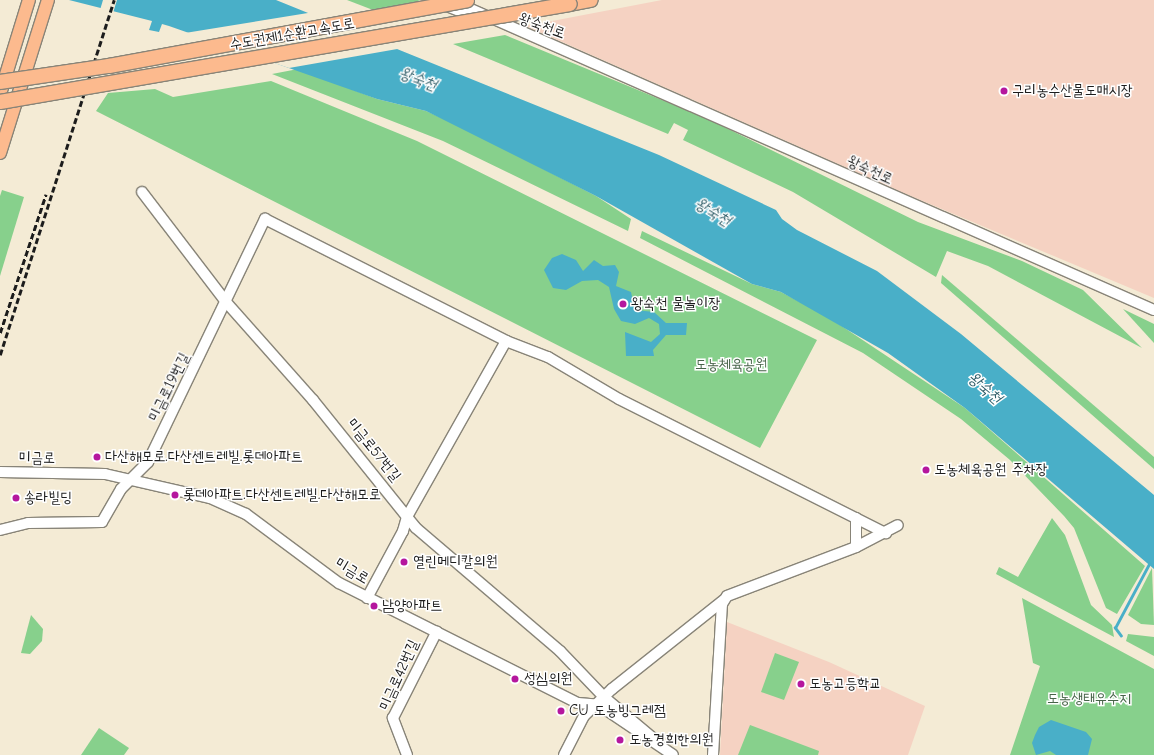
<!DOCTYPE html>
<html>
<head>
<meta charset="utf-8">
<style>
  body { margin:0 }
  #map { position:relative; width:1154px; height:755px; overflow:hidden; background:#f4ebd5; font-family:"Comic Neue","Poor Story",sans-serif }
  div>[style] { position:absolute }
  .built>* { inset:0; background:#f5d2c2 }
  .green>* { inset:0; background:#87d08c }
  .water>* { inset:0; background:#49afc8 }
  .pier>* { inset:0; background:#f4ebd5 }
  .stream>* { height:2.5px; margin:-1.25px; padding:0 1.25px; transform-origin:1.25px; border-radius:1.25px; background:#49afc8 }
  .roads { filter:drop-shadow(1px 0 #888478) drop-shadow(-1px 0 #888478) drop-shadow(0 1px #888478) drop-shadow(0 -1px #888478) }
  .minor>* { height:10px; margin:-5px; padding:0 5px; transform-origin:5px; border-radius:5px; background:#fff }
  .major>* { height:12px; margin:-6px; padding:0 6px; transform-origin:6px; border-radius:6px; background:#fcba8e }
  .highway>* { height:14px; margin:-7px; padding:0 7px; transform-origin:7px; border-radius:7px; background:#fcba8e }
  .rail>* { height:2.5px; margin-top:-1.25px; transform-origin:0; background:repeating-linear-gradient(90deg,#1c1c1c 0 6px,transparent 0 9px) }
  .bridges { filter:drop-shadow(1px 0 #888478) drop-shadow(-1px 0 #888478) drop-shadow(0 1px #888478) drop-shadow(0 -1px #888478) }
  .highway-bridge>* { height:14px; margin:-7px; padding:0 7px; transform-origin:7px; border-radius:7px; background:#fcba8e }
  .dots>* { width:11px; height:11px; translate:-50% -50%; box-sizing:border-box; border:2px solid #fff; border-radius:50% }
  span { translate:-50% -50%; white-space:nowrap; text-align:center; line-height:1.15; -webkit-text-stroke:3px #fff; paint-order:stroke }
  .street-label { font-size:15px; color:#1c1c1c }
  .poi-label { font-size:15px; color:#1c1c1c }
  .left { translate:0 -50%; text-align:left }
  .park-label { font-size:15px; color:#476449 }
  .water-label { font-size:16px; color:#305e69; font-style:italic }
</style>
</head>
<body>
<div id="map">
  <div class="built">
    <i style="clip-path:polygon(662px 0,1154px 0,1154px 298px,906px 194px,526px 26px)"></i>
    <i style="clip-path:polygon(727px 622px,829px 662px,925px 706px,908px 755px,720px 755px)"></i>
  </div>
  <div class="green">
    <i style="clip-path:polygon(347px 0,418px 0,420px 1px,373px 10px)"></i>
    <i style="clip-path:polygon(505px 35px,708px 119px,918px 222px,1022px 261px,1083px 290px,1142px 348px,988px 266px,947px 251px,936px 277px,793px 192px,683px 140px,688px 130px,674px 123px,668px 134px,453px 44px)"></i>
    <i style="clip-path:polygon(298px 69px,377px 99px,426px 111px,466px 129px,596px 196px,631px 219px,628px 231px,443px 141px,272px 74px)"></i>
    <i style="clip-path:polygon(271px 81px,417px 141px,817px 340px,760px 448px,96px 111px,108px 93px,155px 89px,173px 97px)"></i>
    <i style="clip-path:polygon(2px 190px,24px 197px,0 276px,0 196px)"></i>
    <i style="clip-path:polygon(642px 231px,752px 284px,781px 292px,828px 317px,965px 408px,1145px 566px,1117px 614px,1106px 608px,1074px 528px,1064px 516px,1010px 460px,961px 419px,863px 353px,640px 238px)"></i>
    <i style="clip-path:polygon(942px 275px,1154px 457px,1154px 469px,941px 283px)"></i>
    <i style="clip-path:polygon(1123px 309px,1154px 324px,1154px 343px)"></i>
    <i style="clip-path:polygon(1052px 518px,1065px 535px,1091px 605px,1112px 625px,1114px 637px,996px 574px,999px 567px,1018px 577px)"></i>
    <i style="clip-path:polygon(1152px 568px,1154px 625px,1141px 624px,1128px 615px)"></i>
    <i style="clip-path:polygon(1022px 598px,1154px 669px,1154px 755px,1010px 755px,1040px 666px,1033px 663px)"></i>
    <i style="clip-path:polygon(31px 615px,43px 629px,42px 641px,30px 654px,21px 653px)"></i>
    <i style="clip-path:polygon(1128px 634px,1154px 637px,1154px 656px,1126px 641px)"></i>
    <i style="clip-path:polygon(775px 653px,799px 662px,784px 700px,761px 692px)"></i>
    <i style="clip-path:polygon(750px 725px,819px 751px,818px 755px,738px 755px)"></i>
    <i style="clip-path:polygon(99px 728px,129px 748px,124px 755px,81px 755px)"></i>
  </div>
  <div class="water">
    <i style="clip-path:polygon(69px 0,276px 0,659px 155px,776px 210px,782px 219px,797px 230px,877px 271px,961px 334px,1154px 495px,1154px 569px,965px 408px,888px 353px,781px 292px,752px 284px,596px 196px,426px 111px,377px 99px,169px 26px,162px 24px,159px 32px,149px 30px,152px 21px)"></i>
    <i style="clip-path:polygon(562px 254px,576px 260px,583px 271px,594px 260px,603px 266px,615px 265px,619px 272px,616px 286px,631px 292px,635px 310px,654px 312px,666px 323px,687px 323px,686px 335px,666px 335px,653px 350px,654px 356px,626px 356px,625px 332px,651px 342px,660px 334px,659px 324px,649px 318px,635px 324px,621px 321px,614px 309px,609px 287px,598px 280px,582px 281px,566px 290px,553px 288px,544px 270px,552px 258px)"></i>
    <i style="clip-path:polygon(1051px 720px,1086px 732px,1092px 739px,1088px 755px,1056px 755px,1050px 751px,1036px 755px,1032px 743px,1035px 735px,1039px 727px)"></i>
  </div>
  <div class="pier">
    <i style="clip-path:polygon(103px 0,117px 0,113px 13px,100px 10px)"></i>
    <i style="clip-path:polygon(314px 12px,403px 48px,289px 68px,185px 33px)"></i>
  </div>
  <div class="stream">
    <i style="left:1121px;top:636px;width:10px;rotate:-127deg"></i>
    <i style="left:1115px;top:628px;width:72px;rotate:-62deg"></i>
  </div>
  <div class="roads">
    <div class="minor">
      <i style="left:455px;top:2px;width:764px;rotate:23.78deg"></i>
      <i style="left:442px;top:4px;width:40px;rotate:22deg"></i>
      <i style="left:142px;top:192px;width:138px;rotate:52.6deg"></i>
      <i style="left:226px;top:302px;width:131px;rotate:48.4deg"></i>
      <i style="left:313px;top:400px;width:164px;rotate:51.2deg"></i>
      <i style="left:416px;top:528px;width:189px;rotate:40.5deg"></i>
      <i style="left:560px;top:651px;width:64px;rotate:46.3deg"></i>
      <i style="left:604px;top:697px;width:65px;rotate:40deg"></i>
      <i style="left:506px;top:341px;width:45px;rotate:20.9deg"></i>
      <i style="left:548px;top:357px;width:82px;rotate:30.6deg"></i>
      <i style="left:619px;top:399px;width:299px;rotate:26.7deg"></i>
      <i style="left:0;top:472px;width:105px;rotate:1.1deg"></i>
      <i style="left:105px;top:474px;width:108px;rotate:12.9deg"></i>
      <i style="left:210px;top:498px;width:39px;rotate:24deg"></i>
      <i style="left:246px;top:514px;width:116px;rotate:36.6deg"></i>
      <i style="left:339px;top:583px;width:267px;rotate:26.7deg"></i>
      <i style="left:578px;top:703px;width:21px;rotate:5deg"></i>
      <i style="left:599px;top:705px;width:89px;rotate:34deg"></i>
      <i style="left:856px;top:518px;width:29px;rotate:90deg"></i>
      <i style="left:0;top:530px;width:29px;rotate:-14deg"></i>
      <i style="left:28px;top:523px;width:74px;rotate:-0.8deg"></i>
      <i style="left:102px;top:522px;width:38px;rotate:-60deg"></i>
      <i style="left:121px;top:489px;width:38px;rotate:-45deg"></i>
      <i style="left:148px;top:462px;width:270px;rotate:-64.3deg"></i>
      <i style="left:265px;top:219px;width:270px;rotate:26.8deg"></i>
      <i style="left:506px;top:341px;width:202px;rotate:119.4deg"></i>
      <i style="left:407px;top:517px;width:15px;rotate:106deg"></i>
      <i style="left:403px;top:531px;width:76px;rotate:118.2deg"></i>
      <i style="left:407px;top:755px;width:40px;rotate:-111deg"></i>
      <i style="left:393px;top:718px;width:97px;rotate:-63.2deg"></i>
      <i style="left:564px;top:755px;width:44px;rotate:-62.9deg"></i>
      <i style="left:584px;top:716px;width:39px;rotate:-44deg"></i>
      <i style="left:612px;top:689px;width:143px;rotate:-38.5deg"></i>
      <i style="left:713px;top:755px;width:151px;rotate:-86.6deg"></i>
      <i style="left:722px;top:604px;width:9px;rotate:-58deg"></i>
      <i style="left:727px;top:596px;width:138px;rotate:-20.8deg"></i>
      <i style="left:856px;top:547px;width:47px;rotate:-27.6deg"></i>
    </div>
    <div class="major">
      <i style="left:0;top:94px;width:98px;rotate:-72.9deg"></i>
      <i style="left:0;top:153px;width:160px;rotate:-72.6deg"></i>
    </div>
    <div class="highway">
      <i style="left:570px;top:4px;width:21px;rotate:-11deg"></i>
    </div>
  </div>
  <div class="rail">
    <i style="left:0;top:333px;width:146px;rotate:-71.7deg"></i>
    <i style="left:0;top:355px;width:373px;rotate:-72.2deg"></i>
  </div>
  <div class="bridges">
    <div class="highway-bridge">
      <i style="left:0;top:82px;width:110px;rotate:-8.4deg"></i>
      <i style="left:109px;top:66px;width:364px;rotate:-10.4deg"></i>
      <i style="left:0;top:102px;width:578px;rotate:-9.76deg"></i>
    </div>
  </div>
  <div class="dots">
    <i style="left:1004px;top:91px;background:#b5179e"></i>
    <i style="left:623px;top:304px;background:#b5179e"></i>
    <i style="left:97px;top:457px;background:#b5179e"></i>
    <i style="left:926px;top:470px;background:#b5179e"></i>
    <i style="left:175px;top:495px;background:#b5179e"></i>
    <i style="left:16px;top:498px;background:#b5179e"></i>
    <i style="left:404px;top:562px;background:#b5179e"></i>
    <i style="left:374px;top:606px;background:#b5179e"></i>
    <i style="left:515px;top:679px;background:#b5179e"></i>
    <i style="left:801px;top:684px;background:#b5179e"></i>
    <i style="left:561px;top:711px;background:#b5179e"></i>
    <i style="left:620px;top:740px;background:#b5179e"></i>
  </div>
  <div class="street-label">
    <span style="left:542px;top:26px;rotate:20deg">왕숙천로</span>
    <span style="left:292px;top:34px;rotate:-10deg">수도권제1순환고속도로</span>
    <span style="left:870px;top:170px;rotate:25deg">왕숙천로</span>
    <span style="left:169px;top:387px;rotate:-64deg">미금로19번길</span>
    <span style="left:374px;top:450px;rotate:51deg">미금로57번길</span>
    <span style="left:37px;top:458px;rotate:1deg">미금로</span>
    <span style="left:352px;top:571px;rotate:31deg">미금로</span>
    <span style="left:399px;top:675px;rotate:-66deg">미금로42번길</span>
  </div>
  <div class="poi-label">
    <span class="left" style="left:1012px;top:91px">구리농수산물도매시장</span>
    <span class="left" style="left:631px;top:304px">왕숙천 물놀이장</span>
    <span class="left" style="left:105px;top:457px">다산해모로.다산센트레빌.롯데아파트</span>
    <span class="left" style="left:934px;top:470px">도농체육공원 주차장</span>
    <span class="left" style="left:183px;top:495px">롯데아파트.다산센트레빌.다산해모로</span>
    <span class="left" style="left:24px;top:498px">송라빌딩</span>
    <span class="left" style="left:413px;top:562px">열린메디칼의원</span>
    <span class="left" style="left:382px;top:606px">남양아파트</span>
    <span class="left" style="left:524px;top:679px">성심의원</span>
    <span class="left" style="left:809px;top:684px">도농고등학교</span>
    <span class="left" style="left:569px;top:711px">CU 도농빙그레점</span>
    <span class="left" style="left:629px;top:740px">도농경희한의원</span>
  </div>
  <div class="park-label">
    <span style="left:731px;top:365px">도농체육공원</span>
    <span style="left:1089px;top:699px">도농생태유수지</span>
  </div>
  <div class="water-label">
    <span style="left:418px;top:79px;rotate:21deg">왕숙천</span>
    <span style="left:713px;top:212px;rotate:32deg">왕숙천</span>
    <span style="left:985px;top:388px;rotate:41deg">왕숙천</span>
  </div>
</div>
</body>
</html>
